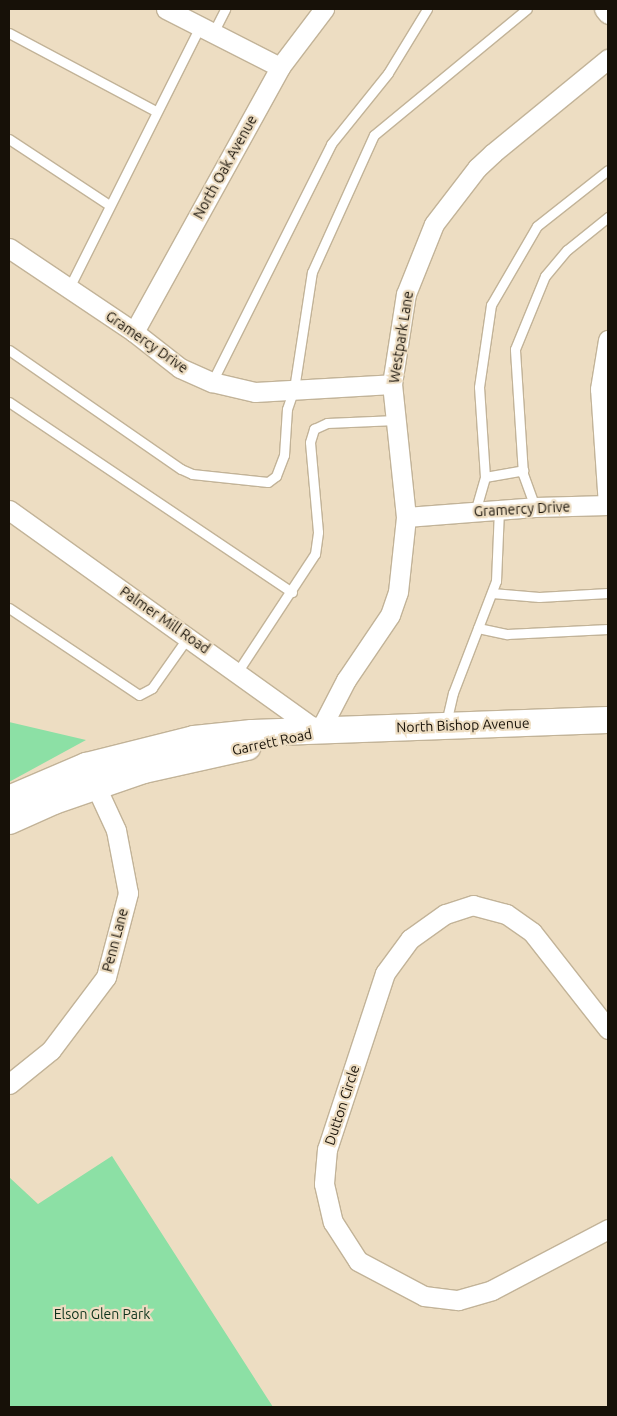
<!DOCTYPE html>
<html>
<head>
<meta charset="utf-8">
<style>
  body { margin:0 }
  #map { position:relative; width:617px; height:1416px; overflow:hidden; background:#edddc2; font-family:Ubuntu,sans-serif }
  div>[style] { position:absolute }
  .green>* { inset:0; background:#8ce0a5 }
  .roads { filter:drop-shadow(1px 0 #c2b398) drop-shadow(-1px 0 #c2b398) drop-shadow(0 1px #c2b398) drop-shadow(0 -1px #c2b398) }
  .service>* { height:9px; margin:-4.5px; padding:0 4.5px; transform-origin:4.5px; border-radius:4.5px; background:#fff }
  .minor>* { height:19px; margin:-9.5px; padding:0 9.5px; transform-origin:9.5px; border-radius:9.5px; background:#fff }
  .secondary>* { height:26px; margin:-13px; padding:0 13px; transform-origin:13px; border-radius:13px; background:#fff }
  span { translate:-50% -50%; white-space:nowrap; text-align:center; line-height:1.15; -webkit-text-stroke:4.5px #edddc2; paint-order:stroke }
  .street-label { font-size:14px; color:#171108 }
  .park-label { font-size:14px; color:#0e331c }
  .frame { position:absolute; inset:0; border:10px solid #171108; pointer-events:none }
</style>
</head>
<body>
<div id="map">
  <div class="green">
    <i style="clip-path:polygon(9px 722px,86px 740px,9px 782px)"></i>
    <i style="clip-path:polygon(112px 1156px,273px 1407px,9px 1407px,9px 1177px,38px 1204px)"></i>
  </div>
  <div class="roads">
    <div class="service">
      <i style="left:9px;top:33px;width:166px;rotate:28deg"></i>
      <i style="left:213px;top:33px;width:27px;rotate:-63deg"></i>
      <i style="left:9px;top:139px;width:120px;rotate:33.4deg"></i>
      <i style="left:69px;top:288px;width:293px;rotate:-63.4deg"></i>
      <i style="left:9px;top:350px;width:209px;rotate:34.7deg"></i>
      <i style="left:181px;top:469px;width:12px;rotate:24deg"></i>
      <i style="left:192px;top:474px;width:76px;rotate:6deg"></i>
      <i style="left:268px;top:482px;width:10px;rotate:-37deg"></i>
      <i style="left:276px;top:476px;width:22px;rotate:-69deg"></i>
      <i style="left:284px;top:455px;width:46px;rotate:-86.3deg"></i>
      <i style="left:287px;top:409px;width:21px;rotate:-71deg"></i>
      <i style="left:294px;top:389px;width:118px;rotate:-81.3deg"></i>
      <i style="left:312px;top:272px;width:150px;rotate:-65.7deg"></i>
      <i style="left:374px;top:135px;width:198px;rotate:-39.5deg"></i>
      <i style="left:212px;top:382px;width:266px;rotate:-63.4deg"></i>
      <i style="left:331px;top:144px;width:91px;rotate:-51.2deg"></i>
      <i style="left:388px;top:73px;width:75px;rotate:-58.6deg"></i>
      <i style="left:9px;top:402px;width:341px;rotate:33.9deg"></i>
      <i style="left:485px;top:477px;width:39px;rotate:-10deg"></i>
      <i style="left:535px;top:507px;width:35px;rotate:-110deg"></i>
      <i style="left:523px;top:474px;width:125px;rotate:-93.7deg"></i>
      <i style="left:515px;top:349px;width:79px;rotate:-67.7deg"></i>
      <i style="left:545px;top:276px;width:34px;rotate:-50deg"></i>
      <i style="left:567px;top:250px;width:53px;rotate:-38.8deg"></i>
      <i style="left:475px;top:512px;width:36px;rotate:-74deg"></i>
      <i style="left:485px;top:477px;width:90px;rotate:-93.8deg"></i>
      <i style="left:479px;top:387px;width:83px;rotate:-81.7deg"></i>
      <i style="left:491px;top:305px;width:91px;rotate:-59.8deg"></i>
      <i style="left:537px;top:226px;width:90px;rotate:-38.3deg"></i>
      <i style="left:492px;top:593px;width:47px;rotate:4.9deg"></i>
      <i style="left:539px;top:597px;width:69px;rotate:-3.3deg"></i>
      <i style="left:9px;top:608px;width:156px;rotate:33.8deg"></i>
      <i style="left:139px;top:695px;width:15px;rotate:-28deg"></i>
      <i style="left:152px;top:688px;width:62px;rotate:-54.8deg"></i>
      <i style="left:478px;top:628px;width:30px;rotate:12deg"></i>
      <i style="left:507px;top:634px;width:101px;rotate:-2.8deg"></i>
      <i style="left:238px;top:671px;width:140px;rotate:-56.7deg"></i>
      <i style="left:315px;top:554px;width:22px;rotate:-82deg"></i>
      <i style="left:318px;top:532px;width:90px;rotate:-95.1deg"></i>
      <i style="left:310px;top:442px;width:14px;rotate:-73deg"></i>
      <i style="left:314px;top:429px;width:14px;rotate:-25deg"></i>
      <i style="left:327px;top:423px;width:69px;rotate:-2.5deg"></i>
      <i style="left:446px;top:723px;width:31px;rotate:-77deg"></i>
      <i style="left:453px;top:693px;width:120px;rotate:-69deg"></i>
      <i style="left:496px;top:581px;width:71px;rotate:-87.6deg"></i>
    </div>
    <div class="minor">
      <i style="left:166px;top:9px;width:128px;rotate:27deg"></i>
      <i style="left:604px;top:9px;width:6px;rotate:51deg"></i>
      <i style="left:9px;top:248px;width:151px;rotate:33.9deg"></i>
      <i style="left:134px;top:332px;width:58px;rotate:38deg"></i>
      <i style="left:180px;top:368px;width:35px;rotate:24deg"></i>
      <i style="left:212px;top:382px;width:44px;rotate:13.1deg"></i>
      <i style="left:255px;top:392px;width:137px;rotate:-3.3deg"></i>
      <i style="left:134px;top:332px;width:303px;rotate:-61.1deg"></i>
      <i style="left:280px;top:67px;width:73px;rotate:-52.8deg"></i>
      <i style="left:608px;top:505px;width:116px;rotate:-93.9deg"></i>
      <i style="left:600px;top:389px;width:50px;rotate:-80.7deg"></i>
      <i style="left:9px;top:510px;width:381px;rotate:35.6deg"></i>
      <i style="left:319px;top:732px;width:59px;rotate:-62.6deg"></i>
      <i style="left:346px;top:680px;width:78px;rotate:-55.9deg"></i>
      <i style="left:390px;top:615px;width:24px;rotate:-71deg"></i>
      <i style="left:398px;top:592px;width:75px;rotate:-83.9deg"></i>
      <i style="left:406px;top:517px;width:134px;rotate:-96deg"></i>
      <i style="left:392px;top:384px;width:91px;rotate:-81.2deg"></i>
      <i style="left:406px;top:294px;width:75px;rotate:-68.2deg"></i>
      <i style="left:434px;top:224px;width:71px;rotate:-52.5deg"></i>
      <i style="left:477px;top:168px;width:22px;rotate:-43deg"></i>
      <i style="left:493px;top:153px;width:149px;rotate:-39.3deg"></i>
      <i style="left:406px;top:517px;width:129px;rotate:-4.4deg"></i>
      <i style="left:535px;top:507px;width:73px;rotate:-1.6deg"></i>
      <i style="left:608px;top:1029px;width:123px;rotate:-128.1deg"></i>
      <i style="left:532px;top:932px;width:32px;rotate:-145deg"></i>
      <i style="left:506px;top:914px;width:34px;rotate:-165deg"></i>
      <i style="left:473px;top:905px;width:29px;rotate:162deg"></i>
      <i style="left:445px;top:914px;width:43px;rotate:144.5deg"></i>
      <i style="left:410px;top:939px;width:42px;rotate:126.3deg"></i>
      <i style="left:385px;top:973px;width:185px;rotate:108.2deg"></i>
      <i style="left:327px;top:1149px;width:35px;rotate:95deg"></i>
      <i style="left:324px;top:1184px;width:39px;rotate:77deg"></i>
      <i style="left:333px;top:1222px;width:46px;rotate:57.3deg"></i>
      <i style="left:358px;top:1261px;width:75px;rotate:27.9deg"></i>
      <i style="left:424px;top:1296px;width:34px;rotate:7deg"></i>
      <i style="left:458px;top:1300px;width:35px;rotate:-16deg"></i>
      <i style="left:492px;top:1290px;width:131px;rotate:-27.7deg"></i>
      <i style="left:9px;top:1084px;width:54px;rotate:-39deg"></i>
      <i style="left:51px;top:1050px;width:91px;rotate:-53deg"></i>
      <i style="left:106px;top:977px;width:87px;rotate:-75.3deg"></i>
      <i style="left:128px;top:893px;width:64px;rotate:-100.8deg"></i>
      <i style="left:116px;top:830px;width:60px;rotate:-114.8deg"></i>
    </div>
    <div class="secondary">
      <i style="left:9px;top:799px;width:84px;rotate:-23.2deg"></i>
      <i style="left:86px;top:766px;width:111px;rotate:-14deg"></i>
      <i style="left:194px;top:739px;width:58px;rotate:-5.9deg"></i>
      <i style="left:252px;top:733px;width:356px;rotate:-2.1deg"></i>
      <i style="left:9px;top:821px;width:49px;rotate:-24deg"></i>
      <i style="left:54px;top:801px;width:95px;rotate:-19deg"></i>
      <i style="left:144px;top:770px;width:106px;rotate:-12.6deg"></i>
    </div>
  </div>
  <div class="street-label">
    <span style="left:225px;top:167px;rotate:-61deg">North Oak Avenue</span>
    <span style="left:401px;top:337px;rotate:-81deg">Westpark Lane</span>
    <span style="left:147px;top:342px;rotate:35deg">Gramercy Drive</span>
    <span style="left:522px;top:509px;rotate:-3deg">Gramercy Drive</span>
    <span style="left:165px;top:620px;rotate:35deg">Palmer Mill Road</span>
    <span style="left:463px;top:725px;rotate:-2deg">North Bishop Avenue</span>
    <span style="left:272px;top:742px;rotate:-12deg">Garrett Road</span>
    <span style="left:115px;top:940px;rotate:-75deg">Penn Lane</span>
    <span style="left:342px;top:1105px;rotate:-72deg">Dutton Circle</span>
  </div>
  <div class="park-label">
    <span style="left:102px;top:1314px">Elson Glen Park</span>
  </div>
  <div class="frame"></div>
</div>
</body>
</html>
